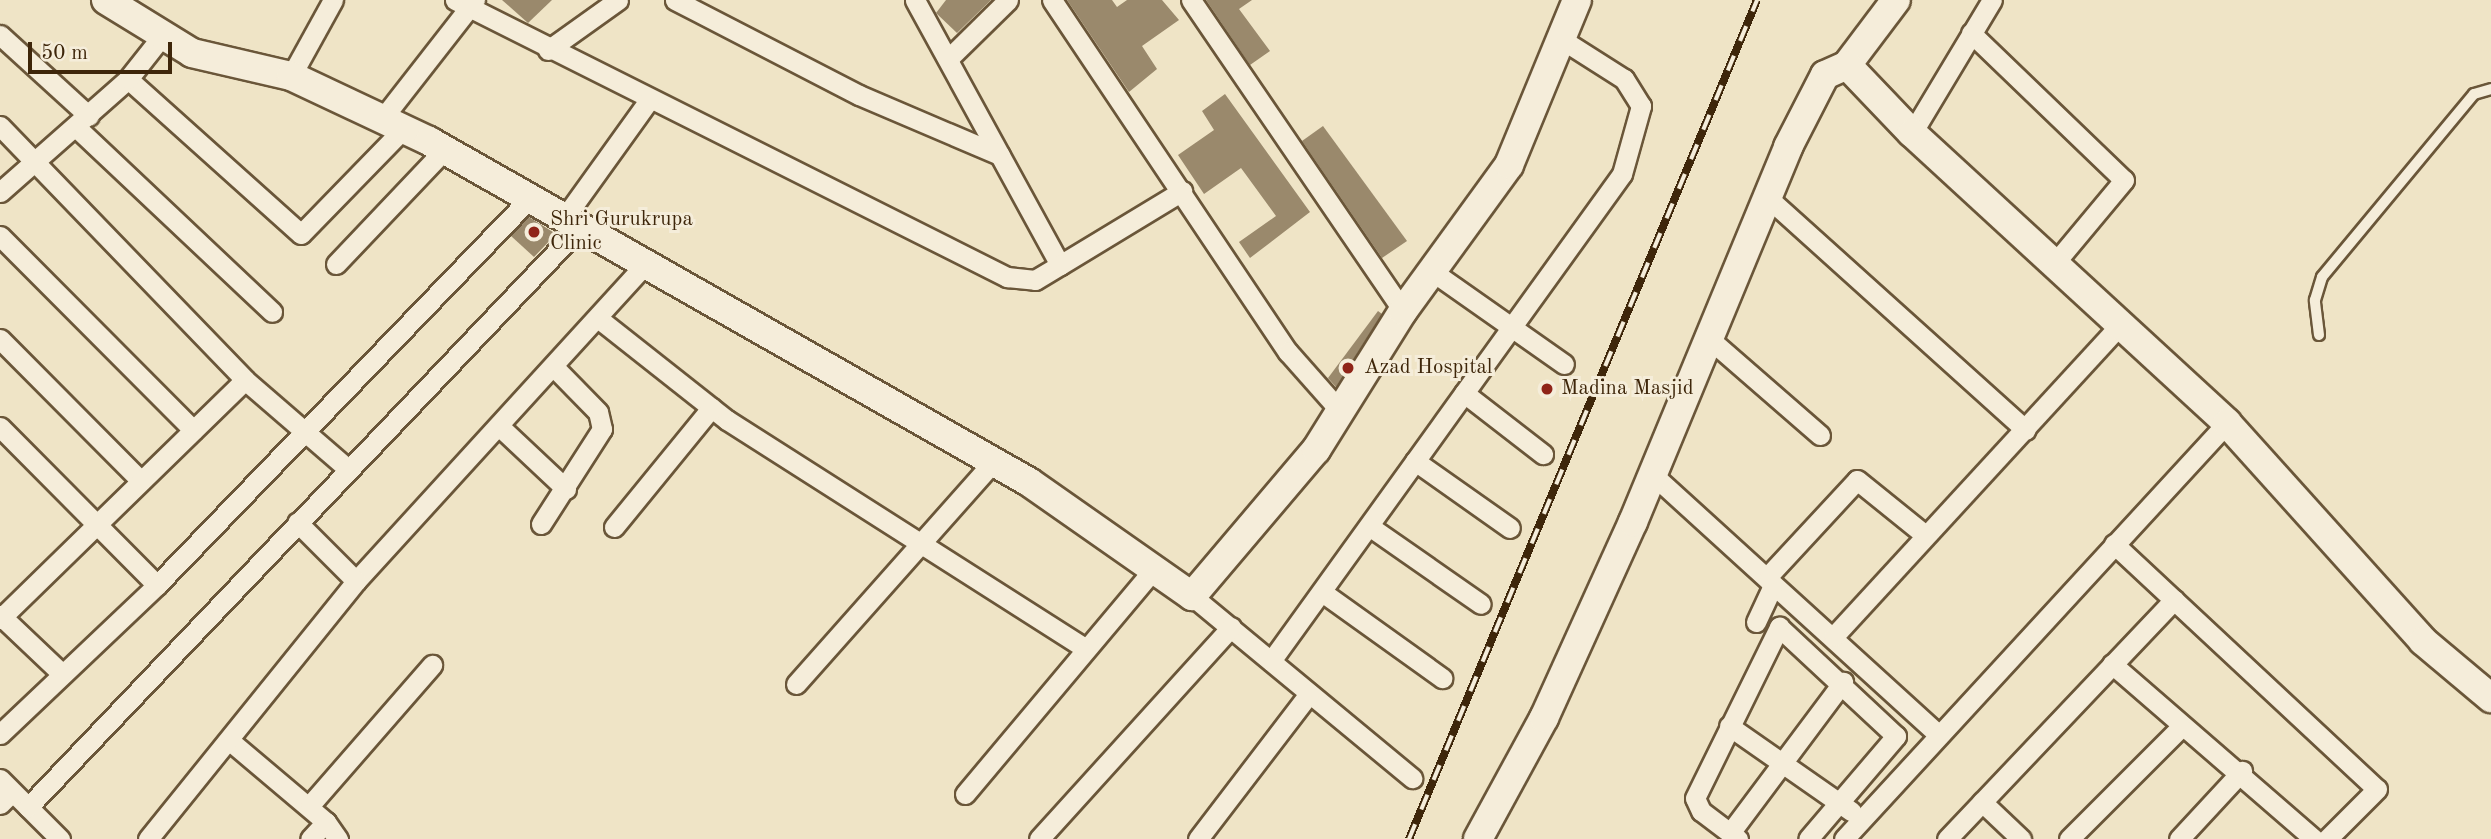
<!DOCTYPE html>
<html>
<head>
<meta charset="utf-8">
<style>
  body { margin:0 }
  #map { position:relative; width:2491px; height:839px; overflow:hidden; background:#efe4c6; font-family:"Old Standard TT",serif }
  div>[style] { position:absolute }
  .building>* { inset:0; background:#9a896c }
  .roads { filter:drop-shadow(2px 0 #6a5639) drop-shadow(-2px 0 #6a5639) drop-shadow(0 2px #6a5639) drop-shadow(0 -2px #6a5639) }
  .lane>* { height:10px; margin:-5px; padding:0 5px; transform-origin:5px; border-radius:5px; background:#f5edda }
  .street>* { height:19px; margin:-9.5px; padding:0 9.5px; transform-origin:9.5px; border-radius:9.5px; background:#f5edda }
  .secondary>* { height:28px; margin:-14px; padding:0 14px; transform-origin:14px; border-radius:14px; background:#f5edda }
  .rail>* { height:8px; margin-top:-4px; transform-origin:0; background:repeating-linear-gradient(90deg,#f5edda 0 16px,#3e260a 0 32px); box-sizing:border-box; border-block:2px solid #3e260a }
  .dots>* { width:19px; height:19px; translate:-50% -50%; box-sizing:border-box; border:4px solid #f5edda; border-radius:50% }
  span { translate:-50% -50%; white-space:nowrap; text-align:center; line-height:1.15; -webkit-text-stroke:6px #f5edda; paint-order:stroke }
  .poi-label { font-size:21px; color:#3e260a }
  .left { translate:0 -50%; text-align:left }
  .scale { position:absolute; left:28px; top:42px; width:144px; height:32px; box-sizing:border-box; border:4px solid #3e260a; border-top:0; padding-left:9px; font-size:21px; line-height:24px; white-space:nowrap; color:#3e260a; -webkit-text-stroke:5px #f5edda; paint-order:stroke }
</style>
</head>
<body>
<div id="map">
  <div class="building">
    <i style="clip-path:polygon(502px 0,552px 0,528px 23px)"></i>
    <i style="clip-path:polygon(946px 0,991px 0,957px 33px,936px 13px)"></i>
    <i style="clip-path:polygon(1067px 0,1112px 0,1117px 7px,1127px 0,1162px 0,1179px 20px,1142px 46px,1157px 69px,1129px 92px)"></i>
    <i style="clip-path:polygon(1206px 0,1252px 0,1239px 9px,1270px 51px,1250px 65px)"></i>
    <i style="clip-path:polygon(1225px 94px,1310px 212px,1250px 258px,1239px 242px,1276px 216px,1241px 168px,1204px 194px,1178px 155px,1214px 130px,1202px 111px)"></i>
    <i style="clip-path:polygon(1323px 126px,1407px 241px,1382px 258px,1302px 141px)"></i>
    <i style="clip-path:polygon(529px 217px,556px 234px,534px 257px,511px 236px)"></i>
    <i style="clip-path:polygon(1378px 311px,1382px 314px,1336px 387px,1328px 378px)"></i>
  </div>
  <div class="roads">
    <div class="lane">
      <i style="left:2319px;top:335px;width:35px;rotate:-97deg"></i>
      <i style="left:2315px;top:300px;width:24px;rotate:-73deg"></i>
      <i style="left:2322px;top:277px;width:238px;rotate:-50.3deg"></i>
      <i style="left:2474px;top:94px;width:18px;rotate:-16deg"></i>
    </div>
    <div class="street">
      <i style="left:455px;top:0;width:618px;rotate:26.65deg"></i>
      <i style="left:1007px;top:277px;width:28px;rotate:6deg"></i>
      <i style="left:1035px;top:280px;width:29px;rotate:-31deg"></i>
      <i style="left:1060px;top:265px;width:302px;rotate:-118.7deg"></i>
      <i style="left:675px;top:0;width:207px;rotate:27.3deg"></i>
      <i style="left:859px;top:95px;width:153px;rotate:23.1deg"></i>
      <i style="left:1052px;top:0;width:424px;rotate:56.2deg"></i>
      <i style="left:1288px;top:352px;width:80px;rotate:48.5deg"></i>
      <i style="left:1191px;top:0;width:376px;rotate:55.7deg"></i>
      <i style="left:1971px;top:33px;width:212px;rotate:43.9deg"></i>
      <i style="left:2124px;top:180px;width:109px;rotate:129.8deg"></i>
      <i style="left:0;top:35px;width:120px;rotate:42.3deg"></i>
      <i style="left:548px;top:50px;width:86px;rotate:-35.5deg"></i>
      <i style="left:948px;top:59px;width:84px;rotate:-44.5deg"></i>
      <i style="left:291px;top:76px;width:87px;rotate:-61.1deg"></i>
      <i style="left:128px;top:79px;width:232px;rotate:41.9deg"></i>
      <i style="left:301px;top:234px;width:146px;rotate:-45.8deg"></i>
      <i style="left:382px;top:119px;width:151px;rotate:-52deg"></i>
      <i style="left:0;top:126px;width:353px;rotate:46deg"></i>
      <i style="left:245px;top:380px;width:136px;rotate:40.8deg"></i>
      <i style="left:77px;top:128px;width:268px;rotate:43.3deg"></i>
      <i style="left:1912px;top:133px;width:155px;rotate:-59deg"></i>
      <i style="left:0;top:192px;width:171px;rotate:-41.4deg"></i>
      <i style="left:128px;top:79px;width:55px;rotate:-51.7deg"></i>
      <i style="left:1767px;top:197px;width:348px;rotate:42deg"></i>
      <i style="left:565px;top:217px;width:144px;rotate:-54.3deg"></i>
      <i style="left:0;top:236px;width:274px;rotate:45.1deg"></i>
      <i style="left:336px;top:264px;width:157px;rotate:-46.5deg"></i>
      <i style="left:1060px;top:265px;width:143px;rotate:-31.2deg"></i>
      <i style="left:1433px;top:272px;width:160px;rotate:35.1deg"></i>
      <i style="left:599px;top:319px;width:163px;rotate:38.3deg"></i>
      <i style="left:727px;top:420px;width:426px;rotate:32.5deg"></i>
      <i style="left:1706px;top:336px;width:151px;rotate:41deg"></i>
      <i style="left:0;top:339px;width:200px;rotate:45.2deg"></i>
      <i style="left:1464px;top:393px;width:100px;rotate:37.7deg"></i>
      <i style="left:499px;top:426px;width:92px;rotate:43.2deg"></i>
      <i style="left:0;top:427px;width:223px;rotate:45.2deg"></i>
      <i style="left:1415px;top:461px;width:116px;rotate:35.2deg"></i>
      <i style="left:1652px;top:474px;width:388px;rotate:42.3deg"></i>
      <i style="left:541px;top:524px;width:113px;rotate:-57.3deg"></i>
      <i style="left:602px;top:429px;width:17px;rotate:-103deg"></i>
      <i style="left:598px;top:412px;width:63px;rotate:-134.4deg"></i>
      <i style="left:1369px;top:526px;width:136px;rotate:34.9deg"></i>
      <i style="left:614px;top:527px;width:154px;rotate:-50.8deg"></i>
      <i style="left:2114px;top:544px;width:359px;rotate:43deg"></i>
      <i style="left:2377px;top:789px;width:71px;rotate:135deg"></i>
      <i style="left:356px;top:581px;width:430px;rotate:-47.6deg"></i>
      <i style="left:1322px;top:592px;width:148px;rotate:35.6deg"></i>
      <i style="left:1192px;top:596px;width:286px;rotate:39.6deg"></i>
      <i style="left:0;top:615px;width:81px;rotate:43.5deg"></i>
      <i style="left:0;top:619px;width:342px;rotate:-44.3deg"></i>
      <i style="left:1756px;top:622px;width:38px;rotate:-65deg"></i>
      <i style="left:1772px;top:587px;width:12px;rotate:-104deg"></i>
      <i style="left:1769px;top:575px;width:129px;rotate:-47.2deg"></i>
      <i style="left:1857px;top:480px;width:86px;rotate:38.9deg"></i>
      <i style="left:1834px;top:636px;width:423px;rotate:-47.4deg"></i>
      <i style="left:1271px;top:661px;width:600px;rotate:-54.22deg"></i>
      <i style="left:1622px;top:174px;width:71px;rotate:-74.4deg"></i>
      <i style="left:1641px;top:106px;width:32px;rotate:-122deg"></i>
      <i style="left:1624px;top:79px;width:75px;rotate:-147.6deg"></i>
      <i style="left:2112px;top:664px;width:267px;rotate:40.9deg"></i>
      <i style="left:796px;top:684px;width:298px;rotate:-48.4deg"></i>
      <i style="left:1729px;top:726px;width:149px;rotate:34.9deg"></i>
      <i style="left:0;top:734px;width:216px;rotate:-43.5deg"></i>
      <i style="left:157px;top:585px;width:536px;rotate:-46.06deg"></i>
      <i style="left:230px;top:741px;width:126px;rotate:40.2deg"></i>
      <i style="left:326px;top:822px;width:23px;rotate:133deg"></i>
      <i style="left:0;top:779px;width:85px;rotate:45deg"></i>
      <i style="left:965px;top:794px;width:294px;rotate:-50deg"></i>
      <i style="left:1982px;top:802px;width:54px;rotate:43.5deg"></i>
      <i style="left:0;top:804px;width:17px;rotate:-45deg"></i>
      <i style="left:310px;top:805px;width:186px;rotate:-48.9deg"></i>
      <i style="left:28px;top:807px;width:802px;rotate:-46.41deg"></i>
      <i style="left:326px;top:822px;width:21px;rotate:55deg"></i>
      <i style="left:1730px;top:833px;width:189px;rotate:-53.2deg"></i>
      <i style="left:148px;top:839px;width:331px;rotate:-51.1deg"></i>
      <i style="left:356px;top:581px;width:83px;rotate:-135deg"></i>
      <i style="left:1039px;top:839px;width:286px;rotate:-47.8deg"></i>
      <i style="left:1198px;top:839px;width:183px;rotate:-52.6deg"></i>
      <i style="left:1738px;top:839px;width:46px;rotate:-142.9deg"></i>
      <i style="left:1701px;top:811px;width:14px;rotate:-115deg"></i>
      <i style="left:1695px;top:798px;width:191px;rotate:-63.8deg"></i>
      <i style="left:1779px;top:627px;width:160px;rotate:43deg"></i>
      <i style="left:1896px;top:736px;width:135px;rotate:130.5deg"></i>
      <i style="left:1844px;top:839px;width:565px;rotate:-47.37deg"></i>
      <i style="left:1947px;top:839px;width:330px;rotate:-46.5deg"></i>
      <i style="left:2069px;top:839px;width:158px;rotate:-45deg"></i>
      <i style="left:2179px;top:839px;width:93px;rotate:-47.2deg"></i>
    </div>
    <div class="secondary">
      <i style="left:106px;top:0;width:101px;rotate:31.6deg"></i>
      <i style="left:192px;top:53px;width:102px;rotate:13.1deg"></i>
      <i style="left:291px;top:76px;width:153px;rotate:25.2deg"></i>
      <i style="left:429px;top:141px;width:690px;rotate:29.61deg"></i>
      <i style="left:1029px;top:482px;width:199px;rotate:35deg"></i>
      <i style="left:1192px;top:596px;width:192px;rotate:-49.7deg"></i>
      <i style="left:1316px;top:450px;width:164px;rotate:-58deg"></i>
      <i style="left:1403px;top:311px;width:180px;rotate:-54deg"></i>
      <i style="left:1509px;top:165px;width:178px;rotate:-67.6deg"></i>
      <i style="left:1847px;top:65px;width:81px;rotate:-53deg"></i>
      <i style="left:1478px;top:839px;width:138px;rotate:-61.4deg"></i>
      <i style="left:1544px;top:718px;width:215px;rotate:-65.6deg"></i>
      <i style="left:1633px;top:522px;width:406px;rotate:-67.5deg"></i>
      <i style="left:1788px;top:147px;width:81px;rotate:-62.8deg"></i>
      <i style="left:1825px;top:75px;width:24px;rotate:-24deg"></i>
      <i style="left:1847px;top:65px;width:94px;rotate:46.3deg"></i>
      <i style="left:1912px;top:133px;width:428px;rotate:42.6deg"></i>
      <i style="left:2227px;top:423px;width:293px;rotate:48deg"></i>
      <i style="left:2423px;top:641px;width:89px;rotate:40deg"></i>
    </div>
  </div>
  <div class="rail">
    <i style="left:1409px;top:839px;width:908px;rotate:-67.47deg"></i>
  </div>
  <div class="dots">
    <i style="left:534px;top:232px;background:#8f2418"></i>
    <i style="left:1348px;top:368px;background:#8f2418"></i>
    <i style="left:1547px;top:389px;background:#8f2418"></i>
  </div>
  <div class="poi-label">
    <span class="left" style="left:550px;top:232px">Shri Gurukrupa<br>Clinic</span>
    <span class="left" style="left:1364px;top:368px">Azad Hospital</span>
    <span class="left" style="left:1561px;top:389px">Madina Masjid</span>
  </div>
  <div class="scale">50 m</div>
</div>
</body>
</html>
